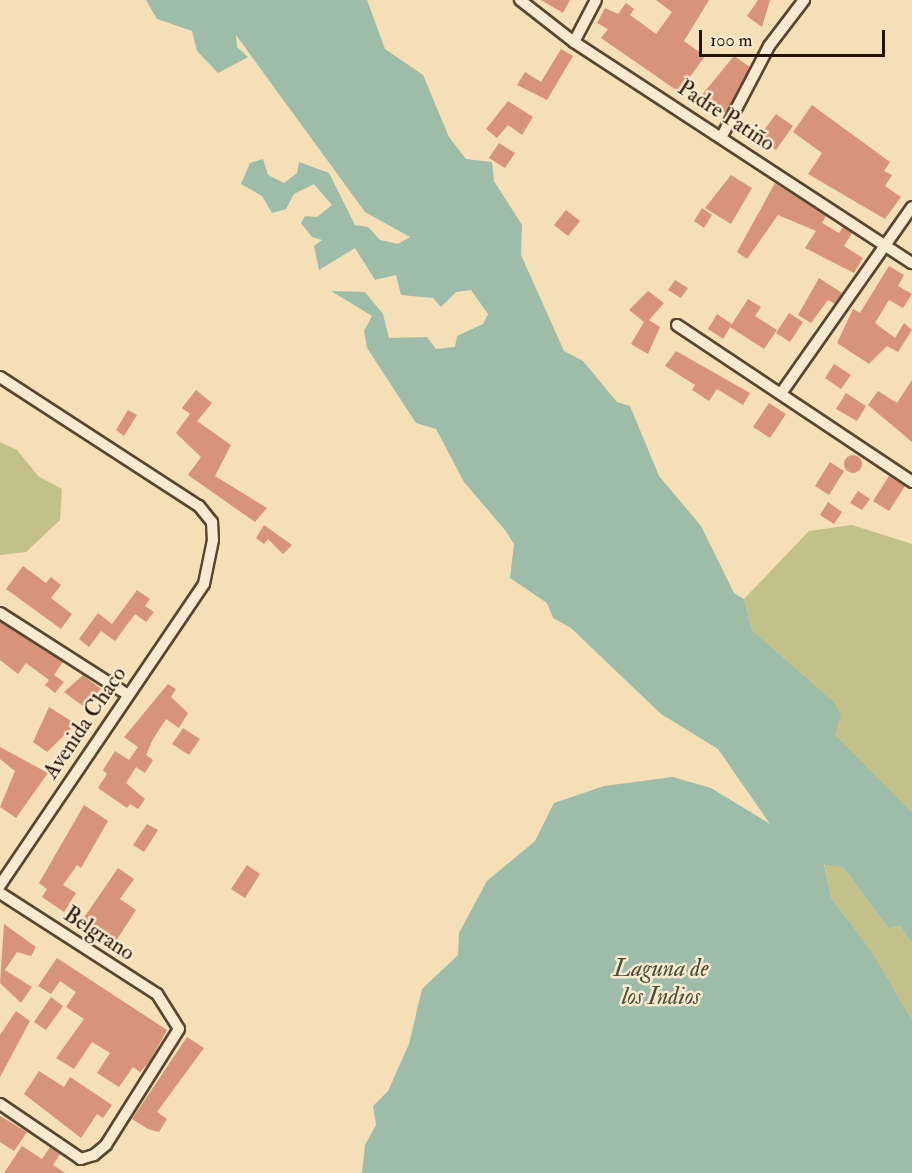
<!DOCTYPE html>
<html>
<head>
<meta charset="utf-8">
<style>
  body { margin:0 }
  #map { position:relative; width:912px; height:1173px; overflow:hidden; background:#f4dfb7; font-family:"IM FELL Double Pica",serif }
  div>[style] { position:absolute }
  .green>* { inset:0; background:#c3c089 }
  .water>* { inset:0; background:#9dbda9 }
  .building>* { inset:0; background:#d8947a }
  .round { border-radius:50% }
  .roads { filter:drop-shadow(2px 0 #58472e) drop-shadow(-2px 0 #58472e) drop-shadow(0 2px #58472e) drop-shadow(0 -2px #58472e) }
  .minor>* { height:10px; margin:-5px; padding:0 5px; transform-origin:5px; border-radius:5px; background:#f8ead0 }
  span { translate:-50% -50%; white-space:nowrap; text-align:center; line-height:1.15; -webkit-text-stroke:5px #f8ead0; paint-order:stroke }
  .street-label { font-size:22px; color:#241401 }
  .water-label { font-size:24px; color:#4e4f3c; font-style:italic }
  .scale { position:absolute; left:699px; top:30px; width:186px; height:27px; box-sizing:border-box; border:3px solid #241401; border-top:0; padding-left:8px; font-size:18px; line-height:21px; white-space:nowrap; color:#241401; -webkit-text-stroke:4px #f8ead0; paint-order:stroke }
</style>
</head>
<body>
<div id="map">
  <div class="green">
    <i style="clip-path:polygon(0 442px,17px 450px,38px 476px,62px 489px,60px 520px,26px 552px,0 555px)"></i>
    <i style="clip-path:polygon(852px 525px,912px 544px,912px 812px,834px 735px,833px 701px,752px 630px,744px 599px,809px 531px)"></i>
    <i style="clip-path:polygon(824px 863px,844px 868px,889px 929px,900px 926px,912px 943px,912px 1020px,871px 950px,831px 898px)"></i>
  </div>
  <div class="water">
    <i style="clip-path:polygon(146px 0,367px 0,385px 49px,423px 75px,449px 137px,466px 159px,492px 162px,494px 181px,522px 225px,521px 255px,564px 351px,583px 361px,617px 402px,630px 406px,659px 476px,701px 526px,734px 593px,744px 599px,752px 630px,833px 701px,841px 714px,835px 735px,912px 812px,912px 943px,900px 926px,889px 929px,844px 868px,824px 864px,831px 898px,871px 950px,912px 1020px,912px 1173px,362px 1173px,365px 1145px,376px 1125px,373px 1106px,388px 1091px,409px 1044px,422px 989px,458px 955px,459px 933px,487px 881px,535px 841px,554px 803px,604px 786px,673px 777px,711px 788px,770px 824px,718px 749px,661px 714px,571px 628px,553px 618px,547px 603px,510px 578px,514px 544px,505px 530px,464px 482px,436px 429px,416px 423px,367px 348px,364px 331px,372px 316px,331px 291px,365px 292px,383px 314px,389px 338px,427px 337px,436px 349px,455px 347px,457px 336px,483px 324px,488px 314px,471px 290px,456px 292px,441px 307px,433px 298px,401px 295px,396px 275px,375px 280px,355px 248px,319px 270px,314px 246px,322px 240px,312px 237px,301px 223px,305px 216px,317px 217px,332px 205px,314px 184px,294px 194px,286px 209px,272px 213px,262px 196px,241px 184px,250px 163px,263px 159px,268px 175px,284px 183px,297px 173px,299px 162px,329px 173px,355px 225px,368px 227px,380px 240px,398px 244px,410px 237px,365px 212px,236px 35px,237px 47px,248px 57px,218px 73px,197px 51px,192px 31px,157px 19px)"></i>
  </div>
  <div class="building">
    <i style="clip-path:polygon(541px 0,570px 0,563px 13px)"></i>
    <i style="clip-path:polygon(656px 0,709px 0,684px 41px,705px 56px,679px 92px,601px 38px,608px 29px,597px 23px,605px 8px,618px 14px,626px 3px,634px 9px,630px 15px,656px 34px,672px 12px)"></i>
    <i style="clip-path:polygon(758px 0,770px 0,762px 27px,747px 16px)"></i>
    <i style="clip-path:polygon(561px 49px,573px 56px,547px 100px,517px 85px,525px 72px,541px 82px)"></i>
    <i style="clip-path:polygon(734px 56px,750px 67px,726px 113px,701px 96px)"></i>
    <i style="clip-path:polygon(508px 101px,533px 117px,522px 135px,508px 125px,497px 138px,486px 129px)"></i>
    <i style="clip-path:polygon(812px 105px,890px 162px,884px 171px,892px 175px,885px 186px,901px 197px,885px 219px,808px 174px,822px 153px,793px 132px)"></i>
    <i style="clip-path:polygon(776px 114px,793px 126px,776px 150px,758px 138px)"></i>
    <i style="clip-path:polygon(499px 143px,515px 153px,505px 168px,489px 158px)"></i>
    <i style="clip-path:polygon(731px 175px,752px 188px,731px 224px,705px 208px)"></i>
    <i style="clip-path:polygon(775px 183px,826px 216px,822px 223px,839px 233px,843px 227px,852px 233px,844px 246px,863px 258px,854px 273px,805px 248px,816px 231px,778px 215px,747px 259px,737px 252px)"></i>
    <i style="clip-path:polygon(702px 208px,712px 215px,704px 228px,694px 221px)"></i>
    <i style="clip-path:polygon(566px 210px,580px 221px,568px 236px,554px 225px)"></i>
    <i style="clip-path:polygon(889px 266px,904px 275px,898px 286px,912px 294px,903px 308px,889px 300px,875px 323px,895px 338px,904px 323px,912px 330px,898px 352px,887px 346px,869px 364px,837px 343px,853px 309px,860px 313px)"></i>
    <i style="clip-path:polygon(819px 278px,842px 293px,835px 304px,828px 300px,811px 323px,798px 315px)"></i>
    <i style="clip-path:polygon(675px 280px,688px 288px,681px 298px,668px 290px)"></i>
    <i style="clip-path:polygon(648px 291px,664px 303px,649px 320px,660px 327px,648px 354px,631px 344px,644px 322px,629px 310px)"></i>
    <i style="clip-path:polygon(748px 299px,761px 307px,755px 316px,777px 330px,764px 349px,730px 327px)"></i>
    <i style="clip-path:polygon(789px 313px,803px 322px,790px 342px,776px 333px)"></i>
    <i style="clip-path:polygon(717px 314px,732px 324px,723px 339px,708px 329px)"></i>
    <i style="clip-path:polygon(676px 351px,750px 393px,743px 405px,717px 389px,709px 401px,692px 390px,695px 385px,665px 366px)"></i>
    <i style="clip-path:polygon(834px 364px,851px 375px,841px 389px,825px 378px)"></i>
    <i style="clip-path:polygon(912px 380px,912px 442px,868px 405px,878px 391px,897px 403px)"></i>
    <i style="clip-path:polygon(196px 390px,212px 403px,197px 421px,231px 445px,215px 476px,267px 508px,255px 522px,188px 475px,201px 457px,176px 433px,190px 414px,182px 408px)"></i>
    <i style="clip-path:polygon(846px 393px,866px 406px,857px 421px,836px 409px)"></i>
    <i style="clip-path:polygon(769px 403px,786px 414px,770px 438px,753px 427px)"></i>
    <i style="clip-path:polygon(128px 410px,137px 415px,124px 436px,116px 430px)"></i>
    <i class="round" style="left:844px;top:455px;width:18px;height:18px"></i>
    <i style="clip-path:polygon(830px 462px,844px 471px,829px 495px,815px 486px)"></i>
    <i style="clip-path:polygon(889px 476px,905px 486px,889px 511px,873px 501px)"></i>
    <i style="clip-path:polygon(858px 491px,870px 499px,862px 510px,850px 503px)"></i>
    <i style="clip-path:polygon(828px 502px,842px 512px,834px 524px,820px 515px)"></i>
    <i style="clip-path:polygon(264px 525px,292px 545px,283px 554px,268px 539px,264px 544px,256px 538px)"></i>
    <i style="clip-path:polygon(23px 566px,46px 583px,51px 577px,61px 585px,51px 598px,72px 614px,61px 629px,6px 589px)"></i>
    <i style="clip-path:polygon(137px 590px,150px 599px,145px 606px,154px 612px,146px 622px,135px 614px,115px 641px,101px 631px,89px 647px,79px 639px,98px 613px,112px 624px)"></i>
    <i style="clip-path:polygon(0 622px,63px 662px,54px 675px,64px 682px,55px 693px,45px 685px,49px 680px,26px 663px,18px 674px,0 660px)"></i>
    <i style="clip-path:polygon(83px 675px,101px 689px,83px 706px,64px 692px)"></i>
    <i style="clip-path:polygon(168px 684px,176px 689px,171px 697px,188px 713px,179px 728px,166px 719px,153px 739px,146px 755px,153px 760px,145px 773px,136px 767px,126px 783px,145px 799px,138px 809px,130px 804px,127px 808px,98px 788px,107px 774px,103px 770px,115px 751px,129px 760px,138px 747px,124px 737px)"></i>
    <i style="clip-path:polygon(49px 707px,76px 724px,47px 752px,33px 742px)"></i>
    <i style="clip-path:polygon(183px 728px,200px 739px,189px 755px,172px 744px)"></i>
    <i style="clip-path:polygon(0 747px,48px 773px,16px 818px,0 807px,15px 771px,0 759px)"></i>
    <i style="clip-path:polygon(84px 805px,108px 821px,81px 868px,77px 865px,63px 885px,76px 893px,64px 912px,42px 897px,47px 889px,39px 883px)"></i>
    <i style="clip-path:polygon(147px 824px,158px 830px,144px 852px,133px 845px)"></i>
    <i style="clip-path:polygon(247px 865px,260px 874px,245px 898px,231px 889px)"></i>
    <i style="clip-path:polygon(118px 868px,134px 879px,120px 899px,136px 910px,116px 941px,81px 922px)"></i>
    <i style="clip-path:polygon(4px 924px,36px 947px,31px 956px,17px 952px,5px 970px,32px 987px,21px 1003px,0 983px)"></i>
    <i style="clip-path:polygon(57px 958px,167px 1030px,150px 1061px,140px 1072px,133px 1067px,119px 1087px,97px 1073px,110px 1053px,92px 1042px,74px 1069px,56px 1058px,84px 1019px,66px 1007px,76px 992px,60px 981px,51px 994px,38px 986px)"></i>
    <i style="clip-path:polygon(51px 997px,63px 1006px,46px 1030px,34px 1022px)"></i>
    <i style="clip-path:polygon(16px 1011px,30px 1021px,0 1077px,0 1035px)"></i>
    <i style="clip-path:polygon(187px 1037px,204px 1048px,157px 1112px,167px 1119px,159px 1132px,148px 1129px,132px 1119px)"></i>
    <i style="clip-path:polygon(39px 1071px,64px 1087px,70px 1077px,112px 1105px,103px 1118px,97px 1114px,81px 1138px,24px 1094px)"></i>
    <i style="clip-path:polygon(0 1116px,27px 1132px,14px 1151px,0 1142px)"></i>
    <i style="clip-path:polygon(22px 1146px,42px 1159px,50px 1147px,60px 1154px,53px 1165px,65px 1173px,4px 1173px)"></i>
  </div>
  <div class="roads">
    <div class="minor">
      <i style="left:520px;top:0;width:68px;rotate:37.9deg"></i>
      <i style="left:574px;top:42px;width:404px;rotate:33.2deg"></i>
      <i style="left:574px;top:42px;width:47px;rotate:-62.4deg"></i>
      <i style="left:722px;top:136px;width:102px;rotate:-62.4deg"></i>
      <i style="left:769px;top:46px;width:58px;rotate:-52.7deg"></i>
      <i style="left:677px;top:325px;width:283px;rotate:33.7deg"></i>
      <i style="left:0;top:377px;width:237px;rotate:33deg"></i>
      <i style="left:199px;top:506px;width:21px;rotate:51deg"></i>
      <i style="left:212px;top:522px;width:18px;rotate:87deg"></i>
      <i style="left:213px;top:540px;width:45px;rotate:101.6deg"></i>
      <i style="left:204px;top:584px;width:364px;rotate:124.1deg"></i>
      <i style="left:782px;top:392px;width:226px;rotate:-54.9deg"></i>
      <i style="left:0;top:613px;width:152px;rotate:32.6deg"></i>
      <i style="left:0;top:893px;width:187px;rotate:32.8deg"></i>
      <i style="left:157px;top:994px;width:41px;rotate:57.8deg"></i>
      <i style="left:179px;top:1029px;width:137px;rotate:122.2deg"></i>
      <i style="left:106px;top:1145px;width:16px;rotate:140deg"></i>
      <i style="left:94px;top:1155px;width:14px;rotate:163deg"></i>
      <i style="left:81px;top:1159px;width:98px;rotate:-145.8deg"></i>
    </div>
  </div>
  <div class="street-label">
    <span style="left:726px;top:116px;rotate:33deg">Padre Patiño</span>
    <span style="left:85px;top:723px;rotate:-56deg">Avenida Chaco</span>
    <span style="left:99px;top:934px;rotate:33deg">Belgrano</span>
  </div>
  <div class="water-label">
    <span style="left:661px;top:983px">Laguna de<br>los Indios</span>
  </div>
  <div class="scale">100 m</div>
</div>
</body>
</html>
